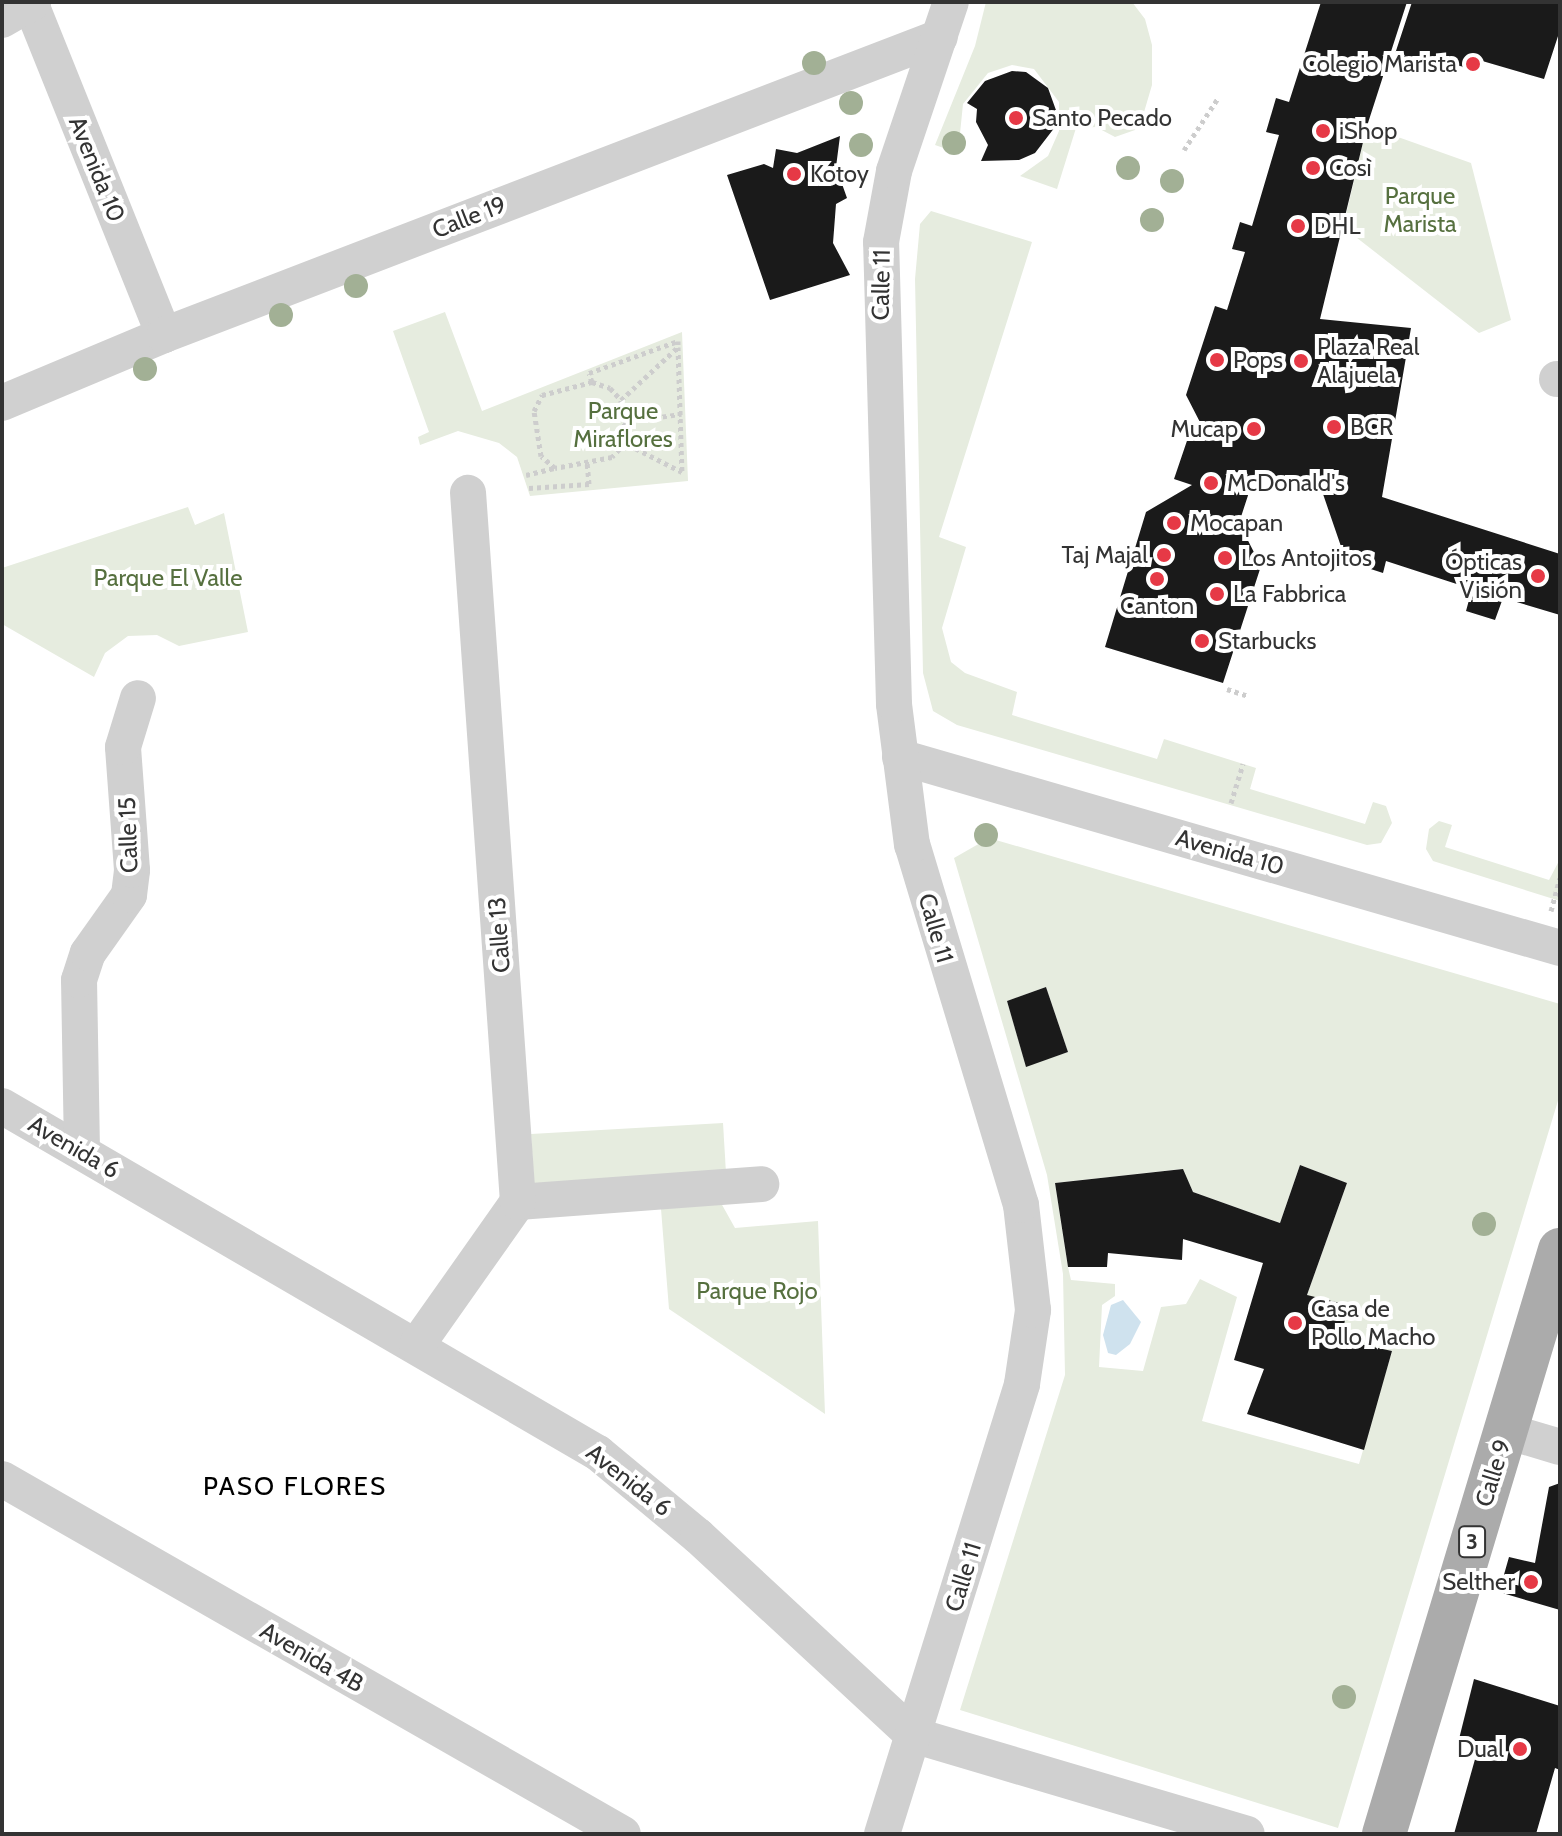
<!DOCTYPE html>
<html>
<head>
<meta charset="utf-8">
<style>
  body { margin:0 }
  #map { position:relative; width:1562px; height:1836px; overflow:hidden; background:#fff; font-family:Cabin,sans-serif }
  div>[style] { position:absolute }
  .green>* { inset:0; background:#e6ecdf }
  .water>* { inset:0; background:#cfe2ee }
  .building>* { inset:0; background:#1a1a1a }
  .path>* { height:5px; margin-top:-2.5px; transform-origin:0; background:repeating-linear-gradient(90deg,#cdcdcd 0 4px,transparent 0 8px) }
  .street>* { height:36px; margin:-18px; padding:0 18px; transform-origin:18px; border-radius:18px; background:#d0d0d0 }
  .primary>* { height:44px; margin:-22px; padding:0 22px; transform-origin:22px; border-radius:22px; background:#ababab }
  .trees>* { width:24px; height:24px; margin:-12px; border-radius:50%; background:#a2b095 }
  .dots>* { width:22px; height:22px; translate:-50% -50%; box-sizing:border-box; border:4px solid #fff; border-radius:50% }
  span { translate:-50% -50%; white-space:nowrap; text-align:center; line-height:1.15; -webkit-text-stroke:8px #fff; paint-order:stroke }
  .shield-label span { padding:2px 6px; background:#fff; border:2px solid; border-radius:6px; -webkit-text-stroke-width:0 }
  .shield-label { font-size:22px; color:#333; font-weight:700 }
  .poi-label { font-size:24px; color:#333 }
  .right { translate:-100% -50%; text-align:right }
  .left { translate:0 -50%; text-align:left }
  .street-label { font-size:24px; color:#333 }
  .park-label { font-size:24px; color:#56703f }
  .neighbourhood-label { font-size:26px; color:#000; letter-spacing:2px }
  .frame { position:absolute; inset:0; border:4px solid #333; pointer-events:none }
</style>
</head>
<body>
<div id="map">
  <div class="green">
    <i style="clip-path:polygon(986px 2px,1132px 2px,1145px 19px,1152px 45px,1152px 85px,1142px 119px,1135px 130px,1115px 137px,1096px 127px,1076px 128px,1057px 189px,1020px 176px,1048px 156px,1059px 131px,1059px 102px,1034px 69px,1012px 65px,988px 73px,963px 104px,958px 153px,935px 145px,975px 46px)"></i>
    <i style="clip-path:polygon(1367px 126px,1471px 163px,1511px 320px,1479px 333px,1343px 227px)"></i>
    <i style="clip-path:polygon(931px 211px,1032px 242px,939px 537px,966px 547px,942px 628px,951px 662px,965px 673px,1017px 692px,1012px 715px,1157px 759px,1164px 739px,1256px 768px,1250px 789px,1365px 824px,1373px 802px,1386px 806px,1392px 823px,1381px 843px,1367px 845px,957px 725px,933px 711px,923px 673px,915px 279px,920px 224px)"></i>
    <i style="clip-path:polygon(445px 312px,482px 411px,682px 332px,688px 481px,530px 496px,517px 457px,499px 443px,458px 431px,420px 445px,418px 437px,429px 432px,393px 331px)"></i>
    <i style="clip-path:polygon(188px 507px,195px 525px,224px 513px,248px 632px,179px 646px,157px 635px,128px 636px,105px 653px,94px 677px,2px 624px,2px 568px)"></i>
    <i style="clip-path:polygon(1439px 821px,1452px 825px,1445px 847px,1549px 880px,1560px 859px,1560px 901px,1433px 861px,1426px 849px,1429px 829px)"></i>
    <i style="clip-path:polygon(evenodd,989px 838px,1560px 1004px,1560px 1094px,1338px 1828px,960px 1710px,1065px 1375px,1063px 1274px,1047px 1175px,954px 858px,989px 838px,1046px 987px,1068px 1052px,1026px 1066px,1007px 1001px,1046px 987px,989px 838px,1300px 1165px,1347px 1183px,1307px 1295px,1341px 1340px,1392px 1351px,1359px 1464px,1202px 1421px,1237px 1297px,1200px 1279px,1186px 1304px,1161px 1307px,1143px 1371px,1099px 1367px,1102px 1305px,1115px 1296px,1115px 1284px,1071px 1280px,1068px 1267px,1055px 1183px,1182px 1169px,1193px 1192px,1280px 1223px,1300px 1165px)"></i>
    <i style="clip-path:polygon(723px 1123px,726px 1173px,534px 1184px,531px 1134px)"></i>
    <i style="clip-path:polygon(721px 1203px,735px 1228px,818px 1221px,825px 1414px,669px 1309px,661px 1209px)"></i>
  </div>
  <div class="water">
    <i style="clip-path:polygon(1123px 1300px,1141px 1322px,1130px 1344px,1116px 1355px,1108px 1353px,1103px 1335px,1111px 1305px)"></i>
  </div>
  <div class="building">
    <i style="clip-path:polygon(1321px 2px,1407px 2px,1367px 126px,1320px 319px,1411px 328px,1382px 497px,1560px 554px,1560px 615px,1503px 598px,1495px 620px,1466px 611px,1472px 589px,1386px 561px,1383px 573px,1346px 561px,1323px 494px,1255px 474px,1239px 523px,1261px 566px,1223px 683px,1105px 647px,1146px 512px,1192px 485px,1174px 479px,1192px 426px,1204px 430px,1186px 395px,1215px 306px,1227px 310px,1245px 252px,1232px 249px,1240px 222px,1252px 226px,1279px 135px,1266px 132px,1276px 98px,1289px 102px)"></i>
    <i style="clip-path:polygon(1412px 2px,1560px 2px,1560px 30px,1544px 79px,1472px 58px,1469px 69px,1425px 56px,1423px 67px,1394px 57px)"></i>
    <i style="clip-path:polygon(1012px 71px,1026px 72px,1048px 88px,1057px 113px,1055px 127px,1035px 153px,1019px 160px,981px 161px,988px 145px,976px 122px,977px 109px,967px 103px,985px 81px)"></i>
    <i style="clip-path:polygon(840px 136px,836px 167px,847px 198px,836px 204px,833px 243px,850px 275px,770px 300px,727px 175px,764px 164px,773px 168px,776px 149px,797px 153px)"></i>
    <i style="clip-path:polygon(1046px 987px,1068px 1052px,1026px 1067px,1007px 1001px)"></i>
    <i style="clip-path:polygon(1300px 1165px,1347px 1183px,1307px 1295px,1348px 1305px,1341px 1340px,1392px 1351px,1364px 1450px,1247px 1414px,1264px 1369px,1234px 1360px,1263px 1263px,1183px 1239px,1182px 1260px,1108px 1253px,1107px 1267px,1068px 1267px,1055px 1183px,1183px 1169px,1193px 1192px,1280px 1223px)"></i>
    <i style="clip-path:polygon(1560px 1483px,1560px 1610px,1499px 1592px,1509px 1557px,1535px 1563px,1549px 1487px)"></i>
    <i style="clip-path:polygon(1474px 1679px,1560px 1706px,1560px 1770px,1555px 1768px,1536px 1834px,1454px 1834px,1479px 1745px,1459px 1739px)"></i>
  </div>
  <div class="path">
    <i style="left:1184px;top:150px;width:62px;rotate:-56.8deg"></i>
    <i style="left:592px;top:382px;width:9px;rotate:-108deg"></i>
    <i style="left:589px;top:373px;width:95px;rotate:-19.8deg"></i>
    <i style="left:678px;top:341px;width:6px;rotate:90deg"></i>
    <i style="left:621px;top:400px;width:78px;rotate:-42.9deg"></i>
    <i style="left:678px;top:347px;width:125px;rotate:88.2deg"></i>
    <i style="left:682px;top:472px;width:64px;rotate:-153deg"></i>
    <i style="left:625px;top:443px;width:19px;rotate:133deg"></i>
    <i style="left:612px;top:457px;width:58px;rotate:169.1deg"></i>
    <i style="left:555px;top:468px;width:18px;rotate:-139deg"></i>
    <i style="left:541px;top:456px;width:46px;rotate:-98.8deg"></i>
    <i style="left:534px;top:411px;width:18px;rotate:-63deg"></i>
    <i style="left:542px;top:395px;width:52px;rotate:-14.6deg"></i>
    <i style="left:592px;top:382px;width:19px;rotate:18deg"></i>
    <i style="left:610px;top:388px;width:16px;rotate:47deg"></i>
    <i style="left:621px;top:400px;width:43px;rotate:84.7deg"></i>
    <i style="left:623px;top:422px;width:59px;rotate:-7.9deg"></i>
    <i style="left:526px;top:475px;width:29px;rotate:-14deg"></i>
    <i style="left:529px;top:488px;width:60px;rotate:-3.8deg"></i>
    <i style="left:589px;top:484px;width:21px;rotate:-95deg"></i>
    <i style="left:1227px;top:689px;width:22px;rotate:18deg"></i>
    <i style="left:1231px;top:803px;width:41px;rotate:-72.9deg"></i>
    <i style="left:1551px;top:911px;width:34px;rotate:-75deg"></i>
  </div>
  <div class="street">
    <i style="left:30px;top:2px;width:359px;rotate:68.1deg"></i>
    <i style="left:2px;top:20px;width:36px;rotate:-30deg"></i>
    <i style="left:1557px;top:379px;width:3px"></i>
    <i style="left:2px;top:403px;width:176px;rotate:-22.8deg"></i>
    <i style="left:164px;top:335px;width:831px;rotate:-21.01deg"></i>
    <i style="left:900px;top:757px;width:687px;rotate:16.14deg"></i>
    <i style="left:2px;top:1106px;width:690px;rotate:30.21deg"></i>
    <i style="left:598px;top:1453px;width:130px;rotate:39.7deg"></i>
    <i style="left:698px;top:1536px;width:293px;rotate:42.8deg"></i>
    <i style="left:913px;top:1735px;width:348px;rotate:16.5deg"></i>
    <i style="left:82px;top:1151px;width:171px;rotate:-91deg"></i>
    <i style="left:79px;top:980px;width:28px;rotate:-72deg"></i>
    <i style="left:88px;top:953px;width:71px;rotate:-54.7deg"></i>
    <i style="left:129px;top:895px;width:25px;rotate:-83deg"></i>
    <i style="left:132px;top:870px;width:123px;rotate:-94.2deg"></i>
    <i style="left:123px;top:747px;width:51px;rotate:-73deg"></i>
    <i style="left:518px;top:1202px;width:244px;rotate:-4.2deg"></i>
    <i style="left:417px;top:1345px;width:175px;rotate:-54.8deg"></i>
    <i style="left:518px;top:1202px;width:711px;rotate:-94.03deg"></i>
    <i style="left:1506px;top:1431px;width:56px;rotate:16.5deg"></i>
    <i style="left:2px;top:1479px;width:715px;rotate:29.75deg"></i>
    <i style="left:882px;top:1834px;width:471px;rotate:-72.7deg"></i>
    <i style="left:1022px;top:1384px;width:75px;rotate:-81.5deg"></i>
    <i style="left:1033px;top:1310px;width:106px;rotate:-96.5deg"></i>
    <i style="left:1021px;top:1205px;width:376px;rotate:-106.8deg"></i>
    <i style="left:912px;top:845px;width:142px;rotate:-97.3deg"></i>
    <i style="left:894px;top:704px;width:462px;rotate:-91.6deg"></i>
    <i style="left:881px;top:242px;width:72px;rotate:-79.6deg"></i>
    <i style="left:894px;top:171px;width:178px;rotate:-71.4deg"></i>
  </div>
  <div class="primary">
    <i style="left:1384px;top:1834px;width:610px;rotate:-73.23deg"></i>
  </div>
  <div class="trees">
    <i style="left:814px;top:63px"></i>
    <i style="left:851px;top:103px"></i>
    <i style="left:954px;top:143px"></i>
    <i style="left:861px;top:145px"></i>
    <i style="left:1128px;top:168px"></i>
    <i style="left:1172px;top:181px"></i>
    <i style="left:1152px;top:220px"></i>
    <i style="left:356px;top:286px"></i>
    <i style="left:281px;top:315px"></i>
    <i style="left:145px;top:369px"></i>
    <i style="left:986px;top:835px"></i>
    <i style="left:1484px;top:1224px"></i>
    <i style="left:1344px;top:1697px"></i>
  </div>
  <div class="dots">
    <i style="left:1473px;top:64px;background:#e63946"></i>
    <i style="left:1016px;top:118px;background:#e63946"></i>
    <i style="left:1323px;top:131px;background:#e63946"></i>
    <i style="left:1313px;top:168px;background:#e63946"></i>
    <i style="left:794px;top:174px;background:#e63946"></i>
    <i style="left:1298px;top:226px;background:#e63946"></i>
    <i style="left:1217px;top:360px;background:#e63946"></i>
    <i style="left:1301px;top:361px;background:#e63946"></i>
    <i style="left:1334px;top:427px;background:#e63946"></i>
    <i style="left:1254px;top:429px;background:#e63946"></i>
    <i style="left:1211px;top:483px;background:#e63946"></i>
    <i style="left:1174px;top:523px;background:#e63946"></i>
    <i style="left:1164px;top:555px;background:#e63946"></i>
    <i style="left:1225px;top:558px;background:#e63946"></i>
    <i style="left:1538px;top:576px;background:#e63946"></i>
    <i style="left:1157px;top:579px;background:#e63946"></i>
    <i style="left:1217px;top:594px;background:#e63946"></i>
    <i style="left:1202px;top:641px;background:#e63946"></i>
    <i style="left:1295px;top:1323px;background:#e63946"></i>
    <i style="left:1531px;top:1582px;background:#e63946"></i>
    <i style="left:1520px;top:1749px;background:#e63946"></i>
  </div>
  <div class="shield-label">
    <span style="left:1472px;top:1542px">3</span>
  </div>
  <div class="poi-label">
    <span class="right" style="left:1457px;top:64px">Colegio Marista</span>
    <span class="left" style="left:1032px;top:118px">Santo Pecado</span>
    <span class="left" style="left:1339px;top:131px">iShop</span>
    <span class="left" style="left:1329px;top:168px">Così</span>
    <span class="left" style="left:810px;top:174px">Kotoy</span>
    <span class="left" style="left:1314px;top:226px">DHL</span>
    <span class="left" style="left:1317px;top:361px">Plaza Real<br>Alajuela</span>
    <span class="left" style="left:1233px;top:360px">Pops</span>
    <span class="left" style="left:1350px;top:427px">BCR</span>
    <span class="right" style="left:1238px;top:429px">Mucap</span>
    <span class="left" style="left:1227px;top:483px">McDonald's</span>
    <span class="left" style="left:1190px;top:523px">Mocapan</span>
    <span class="right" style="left:1148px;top:555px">Taj Majal</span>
    <span class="left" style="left:1241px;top:558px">Los Antojitos</span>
    <span class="right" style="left:1522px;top:576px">Ópticas<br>Visión</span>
    <span class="left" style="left:1233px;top:594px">La Fabbrica</span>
    <span style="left:1157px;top:606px">Canton</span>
    <span class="left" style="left:1218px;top:641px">Starbucks</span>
    <span class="left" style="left:1311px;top:1323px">Casa de<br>Pollo Macho</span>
    <span class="right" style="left:1515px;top:1582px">Selther</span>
    <span class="right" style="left:1504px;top:1749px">Dual</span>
  </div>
  <div class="street-label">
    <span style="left:97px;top:169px;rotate:68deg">Avenida 10</span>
    <span style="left:469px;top:217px;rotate:-21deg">Calle 19</span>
    <span style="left:881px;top:285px;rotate:-89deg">Calle 11</span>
    <span style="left:128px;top:835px;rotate:-92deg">Calle 15</span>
    <span style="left:1230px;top:852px;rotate:16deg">Avenida 10</span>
    <span style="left:936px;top:928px;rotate:74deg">Calle 11</span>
    <span style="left:499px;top:935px;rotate:-94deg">Calle 13</span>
    <span style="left:74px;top:1147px;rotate:30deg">Avenida 6</span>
    <span style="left:1493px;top:1473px;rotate:-73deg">Calle 9</span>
    <span style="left:629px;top:1480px;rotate:38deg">Avenida 6</span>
    <span style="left:963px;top:1577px;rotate:-73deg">Calle 11</span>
    <span style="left:312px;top:1657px;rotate:30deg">Avenida 4B</span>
  </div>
  <div class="park-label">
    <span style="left:1420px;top:210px">Parque<br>Marista</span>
    <span style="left:623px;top:425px">Parque<br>Miraflores</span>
    <span style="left:168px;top:578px">Parque El Valle</span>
    <span style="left:757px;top:1291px">Parque Rojo</span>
  </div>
  <div class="neighbourhood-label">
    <span style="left:295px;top:1487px">PASO FLORES</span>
  </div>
  <div class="frame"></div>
</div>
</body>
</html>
